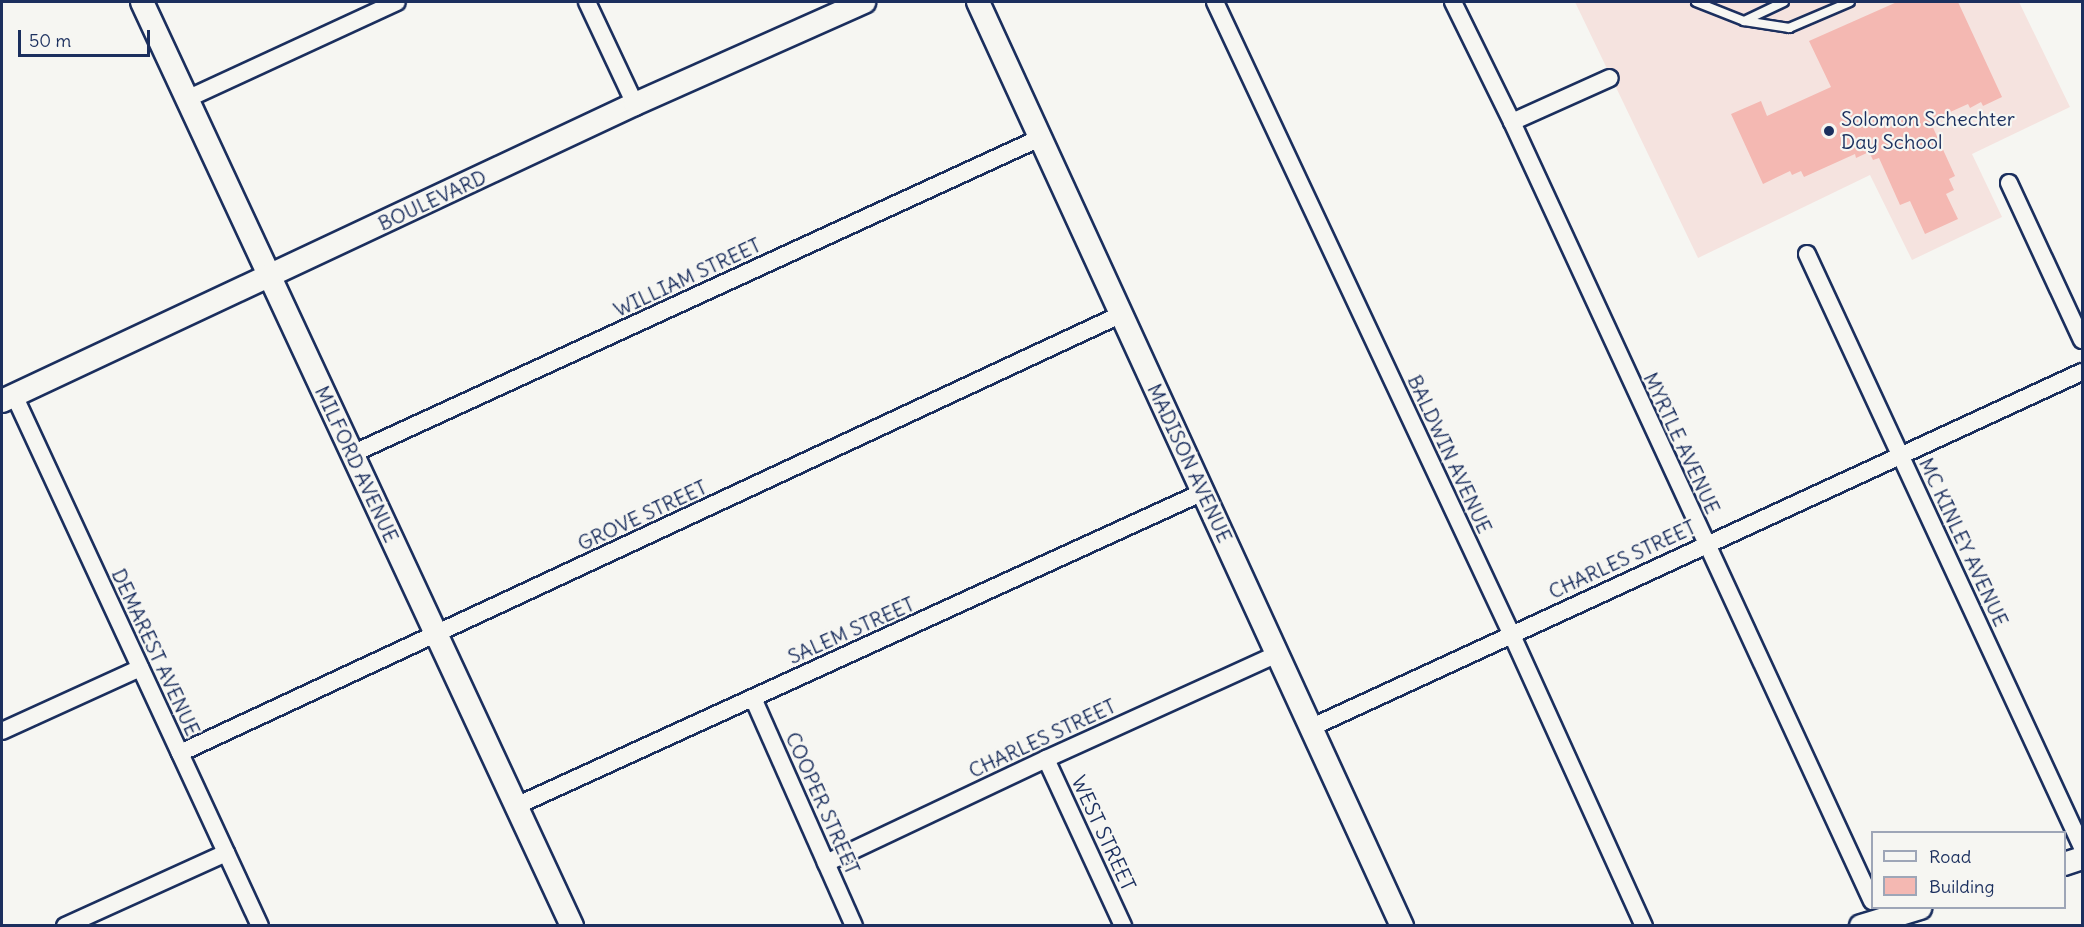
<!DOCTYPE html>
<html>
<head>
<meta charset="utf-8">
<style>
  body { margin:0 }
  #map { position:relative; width:2084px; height:927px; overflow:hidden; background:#f6f6f2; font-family:Delius,sans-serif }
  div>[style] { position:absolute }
  .built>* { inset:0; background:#f5e3df }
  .building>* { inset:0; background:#f4b8b2 }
  .roads { filter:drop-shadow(2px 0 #1b2f5e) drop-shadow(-2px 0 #1b2f5e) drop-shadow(0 2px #1b2f5e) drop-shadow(0 -2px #1b2f5e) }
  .lane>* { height:8px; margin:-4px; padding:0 4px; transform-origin:4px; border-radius:4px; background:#f6f6f2 }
  .street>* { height:16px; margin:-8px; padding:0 8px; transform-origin:8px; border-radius:8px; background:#f6f6f2 }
  .secondary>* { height:22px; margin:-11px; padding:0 11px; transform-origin:11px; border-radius:11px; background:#f6f6f2 }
  .dots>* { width:16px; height:16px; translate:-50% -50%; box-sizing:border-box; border:3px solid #f6f6f2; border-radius:50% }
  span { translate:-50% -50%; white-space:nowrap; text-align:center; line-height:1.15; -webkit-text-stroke:4.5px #f6f6f2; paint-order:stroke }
  .poi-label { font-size:20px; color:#1b2f5e }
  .left { translate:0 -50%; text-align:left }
  .street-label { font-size:20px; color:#1b2f5e }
  .frame { position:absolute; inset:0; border:3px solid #1b2f5e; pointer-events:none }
  .legend { position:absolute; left:1871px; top:831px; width:195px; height:78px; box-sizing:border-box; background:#f6f6f2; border:2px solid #9ea6b7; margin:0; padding:8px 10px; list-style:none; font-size:18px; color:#1b2f5e }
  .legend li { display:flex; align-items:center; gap:12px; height:30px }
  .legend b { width:30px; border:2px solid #9ea6b7 }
  .scale { position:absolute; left:18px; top:30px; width:132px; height:27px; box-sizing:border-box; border:3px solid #1b2f5e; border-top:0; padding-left:8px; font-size:18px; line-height:21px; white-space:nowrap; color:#1b2f5e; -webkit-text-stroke:4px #f6f6f2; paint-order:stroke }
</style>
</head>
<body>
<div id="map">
  <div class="built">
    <i style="clip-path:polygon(1575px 2px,2019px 2px,2070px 107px,1972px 154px,2002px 217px,1912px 260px,1870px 175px,1698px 258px)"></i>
  </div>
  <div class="building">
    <i style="clip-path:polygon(1897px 2px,1958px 2px,2002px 97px,1983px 106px,1981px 102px,1970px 108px,1968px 104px,1930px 121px,1955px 176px,1949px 179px,1954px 190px,1946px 194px,1958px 219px,1925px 234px,1910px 201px,1900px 205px,1879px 158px,1873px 160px,1869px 152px,1856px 158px,1855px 154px,1804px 177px,1801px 171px,1792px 175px,1790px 171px,1763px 184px,1731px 114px,1761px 101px,1767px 116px,1831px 87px,1809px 41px)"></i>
  </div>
  <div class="roads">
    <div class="lane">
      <i style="left:1696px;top:2px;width:52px;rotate:21.6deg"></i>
      <i style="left:1744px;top:21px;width:46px;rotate:8.8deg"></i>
      <i style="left:1789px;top:28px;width:66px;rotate:-23.1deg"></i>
      <i style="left:1744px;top:21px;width:44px;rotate:-25.4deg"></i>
    </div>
    <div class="street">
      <i style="left:587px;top:2px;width:113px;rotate:64.8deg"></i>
      <i style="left:1215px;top:2px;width:697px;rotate:64.87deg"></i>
      <i style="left:1511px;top:633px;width:322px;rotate:65.6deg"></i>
      <i style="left:1453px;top:2px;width:134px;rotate:63.8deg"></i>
      <i style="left:1512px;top:122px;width:858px;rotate:65.2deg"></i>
      <i style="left:187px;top:99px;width:231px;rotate:-24.8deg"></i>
      <i style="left:1512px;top:122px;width:107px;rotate:-24.2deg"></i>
      <i style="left:2009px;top:183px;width:173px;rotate:65.1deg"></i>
      <i style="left:1807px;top:254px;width:654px;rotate:65.12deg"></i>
      <i style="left:14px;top:395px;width:585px;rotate:65.14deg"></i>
      <i style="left:352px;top:454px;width:757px;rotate:-24.67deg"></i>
      <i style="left:753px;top:698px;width:249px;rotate:66.1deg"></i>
      <i style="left:1310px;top:728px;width:850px;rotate:-24.76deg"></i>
      <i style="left:2px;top:731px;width:152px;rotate:-24.5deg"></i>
      <i style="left:180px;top:753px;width:1039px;rotate:-24.99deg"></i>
      <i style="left:1046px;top:759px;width:184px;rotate:65.2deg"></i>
      <i style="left:516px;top:806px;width:755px;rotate:-24.56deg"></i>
      <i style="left:826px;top:863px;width:243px;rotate:-25.3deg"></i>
      <i style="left:1046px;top:759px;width:254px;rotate:-24.4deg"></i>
      <i style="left:65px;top:926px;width:177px;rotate:-24.4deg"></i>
    </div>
    <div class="secondary">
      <i style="left:142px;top:2px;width:1019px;rotate:65.04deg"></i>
      <i style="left:978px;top:2px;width:1017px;rotate:65.35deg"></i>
      <i style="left:2px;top:401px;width:699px;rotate:-25.14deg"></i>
      <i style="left:635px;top:104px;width:251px;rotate:-24deg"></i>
      <i style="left:2064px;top:864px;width:19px;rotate:-18deg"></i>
      <i style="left:1861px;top:926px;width:62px;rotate:-17deg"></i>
    </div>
  </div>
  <div class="dots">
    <i style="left:1829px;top:131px;background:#1b2f5e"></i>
  </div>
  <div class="poi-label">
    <span class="left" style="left:1841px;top:130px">Solomon Schechter<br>Day School</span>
  </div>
  <div class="street-label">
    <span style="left:432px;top:200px;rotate:-25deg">BOULEVARD</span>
    <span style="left:687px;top:277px;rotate:-25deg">WILLIAM STREET</span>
    <span style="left:1682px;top:443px;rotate:65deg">MYRTLE AVENUE</span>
    <span style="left:1450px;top:454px;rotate:65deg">BALDWIN AVENUE</span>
    <span style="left:1190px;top:463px;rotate:65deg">MADISON AVENUE</span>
    <span style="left:357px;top:464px;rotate:65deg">MILFORD AVENUE</span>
    <span style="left:642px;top:515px;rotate:-25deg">GROVE STREET</span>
    <span style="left:1964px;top:542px;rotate:65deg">MC KINLEY AVENUE</span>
    <span style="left:1622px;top:559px;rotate:-25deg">CHARLES STREET</span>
    <span style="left:851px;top:630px;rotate:-24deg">SALEM STREET</span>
    <span style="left:156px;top:652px;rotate:65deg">DEMAREST AVENUE</span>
    <span style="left:1042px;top:738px;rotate:-25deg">CHARLES STREET</span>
    <span style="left:823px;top:803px;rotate:66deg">COOPER STREET</span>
    <span style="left:1104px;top:833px;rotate:65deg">WEST STREET</span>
  </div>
  <div class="frame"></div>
  <ul class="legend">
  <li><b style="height:8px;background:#f6f6f2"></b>Road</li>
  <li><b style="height:16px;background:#f4b8b2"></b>Building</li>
  </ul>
  <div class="scale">50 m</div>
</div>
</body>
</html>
